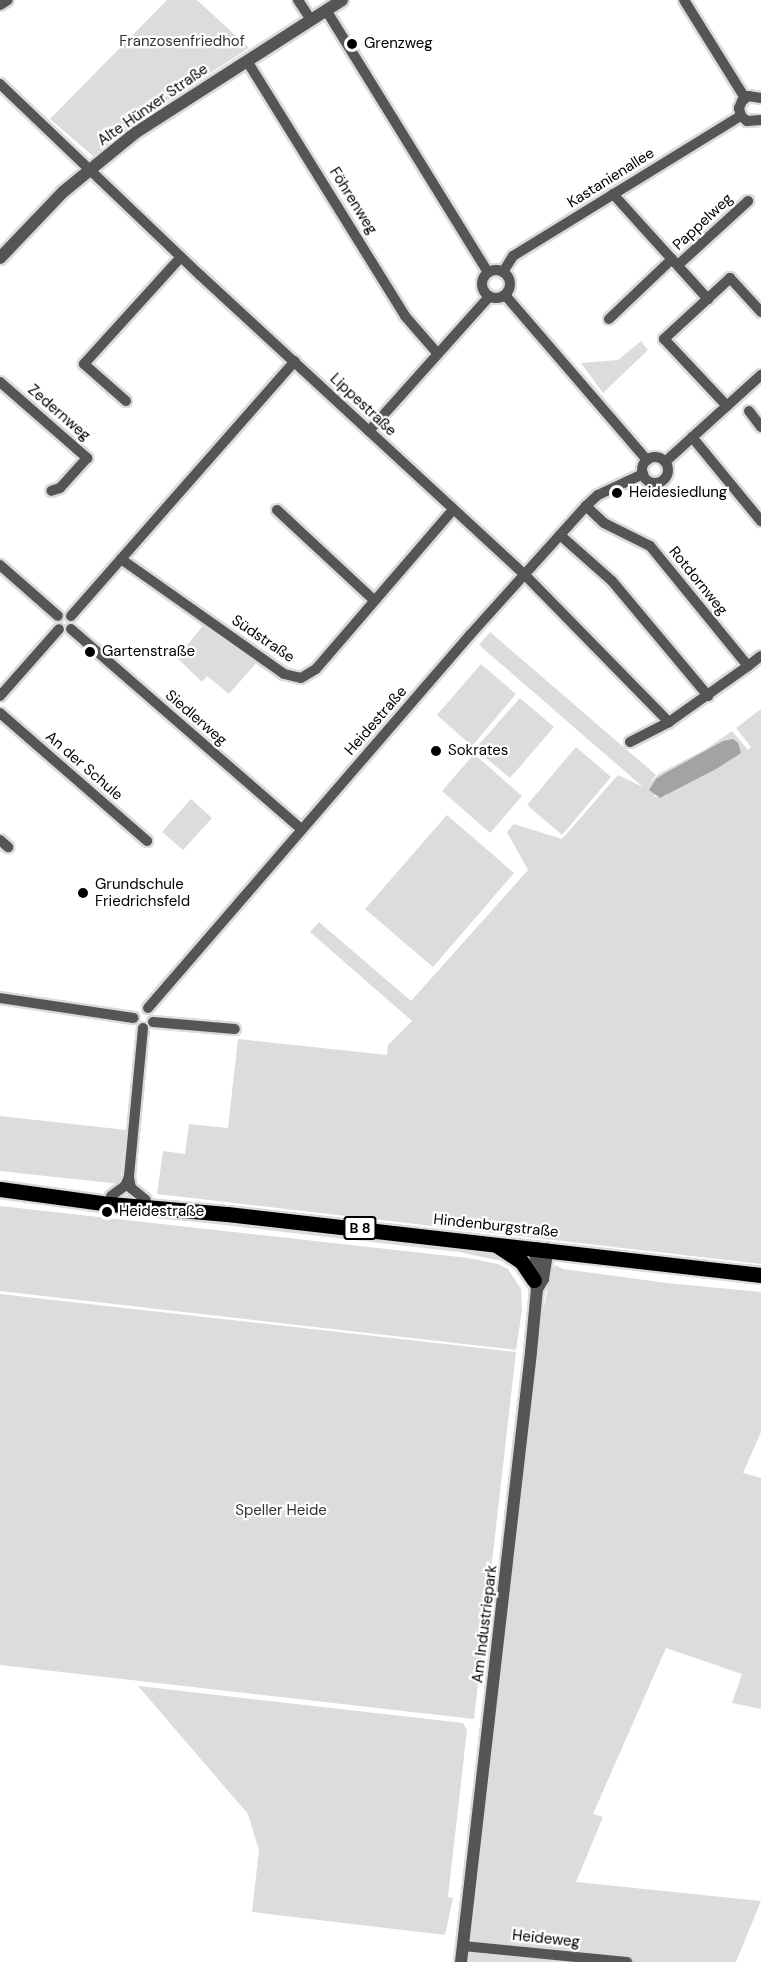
<!DOCTYPE html>
<html>
<head>
<meta charset="utf-8">
<style>
  body { margin:0 }
  #map { position:relative; width:761px; height:1962px; overflow:hidden; background:#fff; font-family:"DM Sans",sans-serif }
  div>[style] { position:absolute }
  .green>* { inset:0; background:#dcdcdc }
  .water>* { inset:0; background:#a3a3a3 }
  .roads { filter:drop-shadow(2px 0 #dbdbdb) drop-shadow(-2px 0 #dbdbdb) drop-shadow(0 2px #dbdbdb) drop-shadow(0 -2px #dbdbdb) }
  .minor>* { height:10px; margin:-5px; padding:0 5px; transform-origin:5px; border-radius:5px; background:#555 }
  .minor>.ring { margin:-5px; padding:0; box-sizing:content-box; background:none; border:10px solid #555; border-radius:50% }
  .tertiary>* { height:12px; margin:-6px; padding:0 6px; transform-origin:6px; border-radius:6px; background:#555 }
  .primary>* { height:15px; margin:-7.5px; padding:0 7.5px; transform-origin:7.5px; border-radius:7.5px; background:#000 }
  .dots>* { width:16px; height:16px; translate:-50% -50%; box-sizing:border-box; border:3px solid #fff; border-radius:50% }
  span { translate:-50% -50%; white-space:nowrap; text-align:center; line-height:1.15; -webkit-text-stroke:4.5px #fff; paint-order:stroke }
  .shield-label span { padding:2px 4px; background:#fff; border:2px solid; border-radius:4px; -webkit-text-stroke-width:0 }
  .shield-label { font-size:14px; color:#000; font-weight:700 }
  .park-label { font-size:15px; color:#333 }
  .poi-label { font-size:15px; color:#000 }
  .left { translate:0 -50%; text-align:left }
  .street-label { font-size:15px; color:#000 }
</style>
</head>
<body>
<div id="map">
  <div class="green">
    <i style="clip-path:polygon(167px 0,197px 0,249px 48px,139px 119px,93px 156px,50px 119px)"></i>
    <i style="clip-path:polygon(641px 341px,648px 350px,603px 393px,581px 363px,618px 360px)"></i>
    <i style="clip-path:polygon(205px 623px,258px 661px,229px 694px,207px 676px,202px 682px,177px 658px)"></i>
    <i style="clip-path:polygon(evenodd,490px 632px,656px 775px,647px 785px,660px 773px,706px 749px,732px 731px,748px 750px,751px 747px,736px 728px,761px 709px,761px 1264px,157px 1194px,163px 1151px,185px 1154px,189px 1124px,228px 1128px,238px 1039px,387px 1055px,388px 1045px,412px 1021px,310px 932px,319px 922px,411px 1001px,528px 870px,507px 832px,514px 824px,562px 839px,618px 775px,643px 787px,479px 645px,490px 632px,698px 755px,666px 796px,654px 797px,667px 772px,698px 755px)"></i>
    <i style="clip-path:polygon(481px 664px,516px 694px,472px 746px,437px 715px)"></i>
    <i style="clip-path:polygon(520px 698px,554px 727px,510px 778px,475px 749px)"></i>
    <i style="clip-path:polygon(576px 747px,611px 777px,562px 835px,527px 805px)"></i>
    <i style="clip-path:polygon(474px 754px,522px 796px,490px 833px,442px 791px)"></i>
    <i style="clip-path:polygon(191px 799px,212px 818px,183px 850px,162px 832px)"></i>
    <i style="clip-path:polygon(447px 815px,514px 873px,433px 967px,365px 909px)"></i>
    <i style="clip-path:polygon(0 1116px,127px 1130px,120px 1184px,0 1171px)"></i>
    <i style="clip-path:polygon(0 1206px,468px 1258px,498px 1264px,508px 1269px,521px 1289px,522px 1310px,516px 1350px,0 1291px)"></i>
    <i style="clip-path:polygon(147px 1211px,476px 1249px,503px 1257px,511px 1263px,459px 1252px,146px 1216px)"></i>
    <i style="clip-path:polygon(555px 1265px,563px 1269px,667px 1283px,761px 1292px,761px 1432px,743px 1473px,761px 1478px,761px 1709px,732px 1703px,742px 1674px,666px 1648px,593px 1814px,603px 1817px,576px 1882px,761px 1901px,736px 1962px,468px 1962px,542px 1316px,551px 1271px)"></i>
    <i style="clip-path:polygon(0 1294px,516px 1352px,474px 1719px,0 1665px)"></i>
    <i style="clip-path:polygon(138px 1686px,463px 1723px,467px 1730px,448px 1897px,453px 1898px,445px 1935px,252px 1912px,259px 1850px,248px 1814px)"></i>
  </div>
  <div class="water">
    <i style="clip-path:polygon(733px 739px,738px 743px,741px 753px,716px 769px,660px 798px,649px 790px,656px 779px,667px 772px,723px 741px)"></i>
  </div>
  <div class="roads">
    <div class="minor">
      <i style="left:298px;top:0;width:24px;rotate:57deg"></i>
      <i style="left:684px;top:0;width:115px;rotate:58.1deg"></i>
      <i style="left:0;top:5px;width:9px;rotate:-32deg"></i>
      <i style="left:326px;top:10px;width:308px;rotate:58.3deg"></i>
      <i style="left:247px;top:61px;width:300px;rotate:58.2deg"></i>
      <i style="left:405px;top:316px;width:50px;rotate:49deg"></i>
      <i style="left:0;top:84px;width:277px;rotate:43.7deg"></i>
      <i style="left:200px;top:275px;width:441px;rotate:42.7deg"></i>
      <i style="left:524px;top:574px;width:207px;rotate:45.6deg"></i>
      <i style="left:669px;top:722px;width:97px;rotate:-35.3deg"></i>
      <i style="left:748px;top:666px;width:155px;rotate:-129.2deg"></i>
      <i style="left:650px;top:546px;width:51px;rotate:-153.4deg"></i>
      <i style="left:604px;top:523px;width:25px;rotate:-137deg"></i>
      <i style="left:761px;top:98px;width:13px;rotate:-171deg"></i>
      <i style="left:748px;top:96px;width:8px;rotate:140deg"></i>
      <i style="left:742px;top:101px;width:8px;rotate:113deg"></i>
      <i style="left:739px;top:108px;width:8px;rotate:76deg"></i>
      <i style="left:741px;top:116px;width:8px;rotate:40deg"></i>
      <i style="left:747px;top:121px;width:14px;rotate:-4deg"></i>
      <i style="left:613px;top:194px;width:142px;rotate:47.9deg"></i>
      <i style="left:678px;top:265px;width:95px;rotate:-42.4deg"></i>
      <i class="ring" style="left:482px;top:270px;width:18px;height:18px"></i>
      <i style="left:503px;top:272px;width:19px;rotate:-58deg"></i>
      <i style="left:513px;top:256px;width:268px;rotate:-31.6deg"></i>
      <i style="left:505px;top:295px;width:218px;rotate:49.3deg"></i>
      <i style="left:609px;top:319px;width:87px;rotate:-43.6deg"></i>
      <i style="left:0;top:382px;width:116px;rotate:41.1deg"></i>
      <i style="left:87px;top:458px;width:40px;rotate:132deg"></i>
      <i style="left:60px;top:488px;width:9px;rotate:162deg"></i>
      <i style="left:126px;top:401px;width:56px;rotate:-138.6deg"></i>
      <i style="left:84px;top:364px;width:144px;rotate:-47.8deg"></i>
      <i style="left:727px;top:406px;width:92px;rotate:-133.2deg"></i>
      <i style="left:664px;top:339px;width:90px;rotate:-42.7deg"></i>
      <i style="left:730px;top:278px;width:46px;rotate:47.6deg"></i>
      <i style="left:749px;top:411px;width:20px;rotate:53deg"></i>
      <i style="left:369px;top:431px;width:180px;rotate:-48.2deg"></i>
      <i style="left:692px;top:437px;width:109px;rotate:50.6deg"></i>
      <i class="ring" style="left:642px;top:457px;width:16px;height:16px"></i>
      <i style="left:665px;top:462px;width:130px;rotate:-42.2deg"></i>
      <i style="left:277px;top:510px;width:132px;rotate:42.9deg"></i>
      <i style="left:560px;top:535px;width:69px;rotate:41.5deg"></i>
      <i style="left:612px;top:581px;width:150px;rotate:50.1deg"></i>
      <i style="left:121px;top:559px;width:199px;rotate:35.2deg"></i>
      <i style="left:284px;top:674px;width:17px;rotate:13deg"></i>
      <i style="left:301px;top:678px;width:17px;rotate:-31deg"></i>
      <i style="left:316px;top:669px;width:210px;rotate:-49.3deg"></i>
      <i style="left:0;top:565px;width:77px;rotate:41.3deg"></i>
      <i style="left:71px;top:616px;width:339px;rotate:-48.7deg"></i>
      <i style="left:71px;top:629px;width:305px;rotate:41deg"></i>
      <i style="left:748px;top:666px;width:16px;rotate:-38deg"></i>
      <i style="left:0;top:696px;width:89px;rotate:-48.6deg"></i>
      <i style="left:0;top:713px;width:195px;rotate:41deg"></i>
      <i style="left:630px;top:742px;width:44px;rotate:-27.1deg"></i>
      <i style="left:0;top:840px;width:11px;rotate:41deg"></i>
      <i style="left:0;top:998px;width:135px;rotate:8.5deg"></i>
      <i style="left:148px;top:1008px;width:493px;rotate:-49.2deg"></i>
      <i style="left:470px;top:635px;width:173px;rotate:-48deg"></i>
      <i style="left:586px;top:506px;width:16px;rotate:-43deg"></i>
      <i style="left:598px;top:495px;width:50px;rotate:-25deg"></i>
      <i style="left:153px;top:1022px;width:82px;rotate:4.9deg"></i>
      <i style="left:143px;top:1028px;width:150px;rotate:95.4deg"></i>
      <i style="left:129px;top:1177px;width:11px;rotate:80deg"></i>
      <i style="left:131px;top:1188px;width:19px;rotate:39deg"></i>
      <i style="left:111px;top:1196px;width:17px;rotate:-36deg"></i>
      <i style="left:125px;top:1186px;width:10px;rotate:-66deg"></i>
      <i style="left:463px;top:1946px;width:165px;rotate:5.6deg"></i>
    </div>
    <div class="tertiary">
      <i style="left:0;top:258px;width:91px;rotate:-46.3deg"></i>
      <i style="left:63px;top:192px;width:93px;rotate:-39.3deg"></i>
      <i style="left:135px;top:133px;width:246px;rotate:-32.7deg"></i>
      <i style="left:537px;top:1289px;width:12px;rotate:-59deg"></i>
      <i style="left:543px;top:1279px;width:30px;rotate:-81deg"></i>
      <i style="left:461px;top:1962px;width:614px;rotate:-83.45deg"></i>
      <i style="left:531px;top:1352px;width:63px;rotate:-84.6deg"></i>
      <i style="left:537px;top:1289px;width:9px;rotate:-108deg"></i>
      <i style="left:534px;top:1280px;width:32px;rotate:-86deg"></i>
    </div>
    <div class="primary">
      <i style="left:0;top:1189px;width:111px;rotate:7.8deg"></i>
      <i style="left:110px;top:1204px;width:117px;rotate:4.9deg"></i>
      <i style="left:227px;top:1214px;width:537px;rotate:6.52deg"></i>
      <i style="left:496px;top:1245px;width:30px;rotate:33deg"></i>
      <i style="left:521px;top:1261px;width:23px;rotate:56deg"></i>
    </div>
  </div>
  <div class="dots">
    <i style="left:352px;top:44px;background:#000"></i>
    <i style="left:617px;top:493px;background:#000"></i>
    <i style="left:90px;top:652px;background:#000"></i>
    <i style="left:436px;top:751px;background:#000"></i>
    <i style="left:83px;top:893px;background:#000"></i>
    <i style="left:107px;top:1212px;background:#000"></i>
  </div>
  <div class="shield-label">
    <span style="left:360px;top:1228px">B 8</span>
  </div>
  <div class="park-label">
    <span style="left:182px;top:42px">Franzosenfriedhof</span>
    <span style="left:281px;top:1511px">Speller Heide</span>
  </div>
  <div class="poi-label">
    <span class="left" style="left:364px;top:44px">Grenzweg</span>
    <span class="left" style="left:629px;top:493px">Heidesiedlung</span>
    <span class="left" style="left:102px;top:652px">Gartenstraße</span>
    <span class="left" style="left:448px;top:751px">Sokrates</span>
    <span class="left" style="left:95px;top:893px">Grundschule<br>Friedrichsfeld</span>
    <span class="left" style="left:119px;top:1212px">Heidestraße</span>
  </div>
  <div class="street-label">
    <span style="left:153px;top:105px;rotate:-35deg">Alte Hünxer Straße</span>
    <span style="left:611px;top:178px;rotate:-32deg">Kastanienallee</span>
    <span style="left:353px;top:201px;rotate:58deg">Föhrenweg</span>
    <span style="left:703px;top:222px;rotate:-43deg">Pappelweg</span>
    <span style="left:363px;top:405px;rotate:43deg">Lippestraße</span>
    <span style="left:59px;top:413px;rotate:41deg">Zedernweg</span>
    <span style="left:698px;top:581px;rotate:51deg">Rotdornweg</span>
    <span style="left:263px;top:639px;rotate:34deg">Südstraße</span>
    <span style="left:196px;top:718px;rotate:41deg">Siedlerweg</span>
    <span style="left:376px;top:721px;rotate:-49deg">Heidestraße</span>
    <span style="left:84px;top:766px;rotate:41deg">An der Schule</span>
    <span style="left:496px;top:1226px;rotate:6deg">Hindenburgstraße</span>
    <span style="left:485px;top:1624px;rotate:-83deg">Am Industriepark</span>
    <span style="left:546px;top:1939px;rotate:6deg">Heideweg</span>
  </div>
</div>
</body>
</html>
